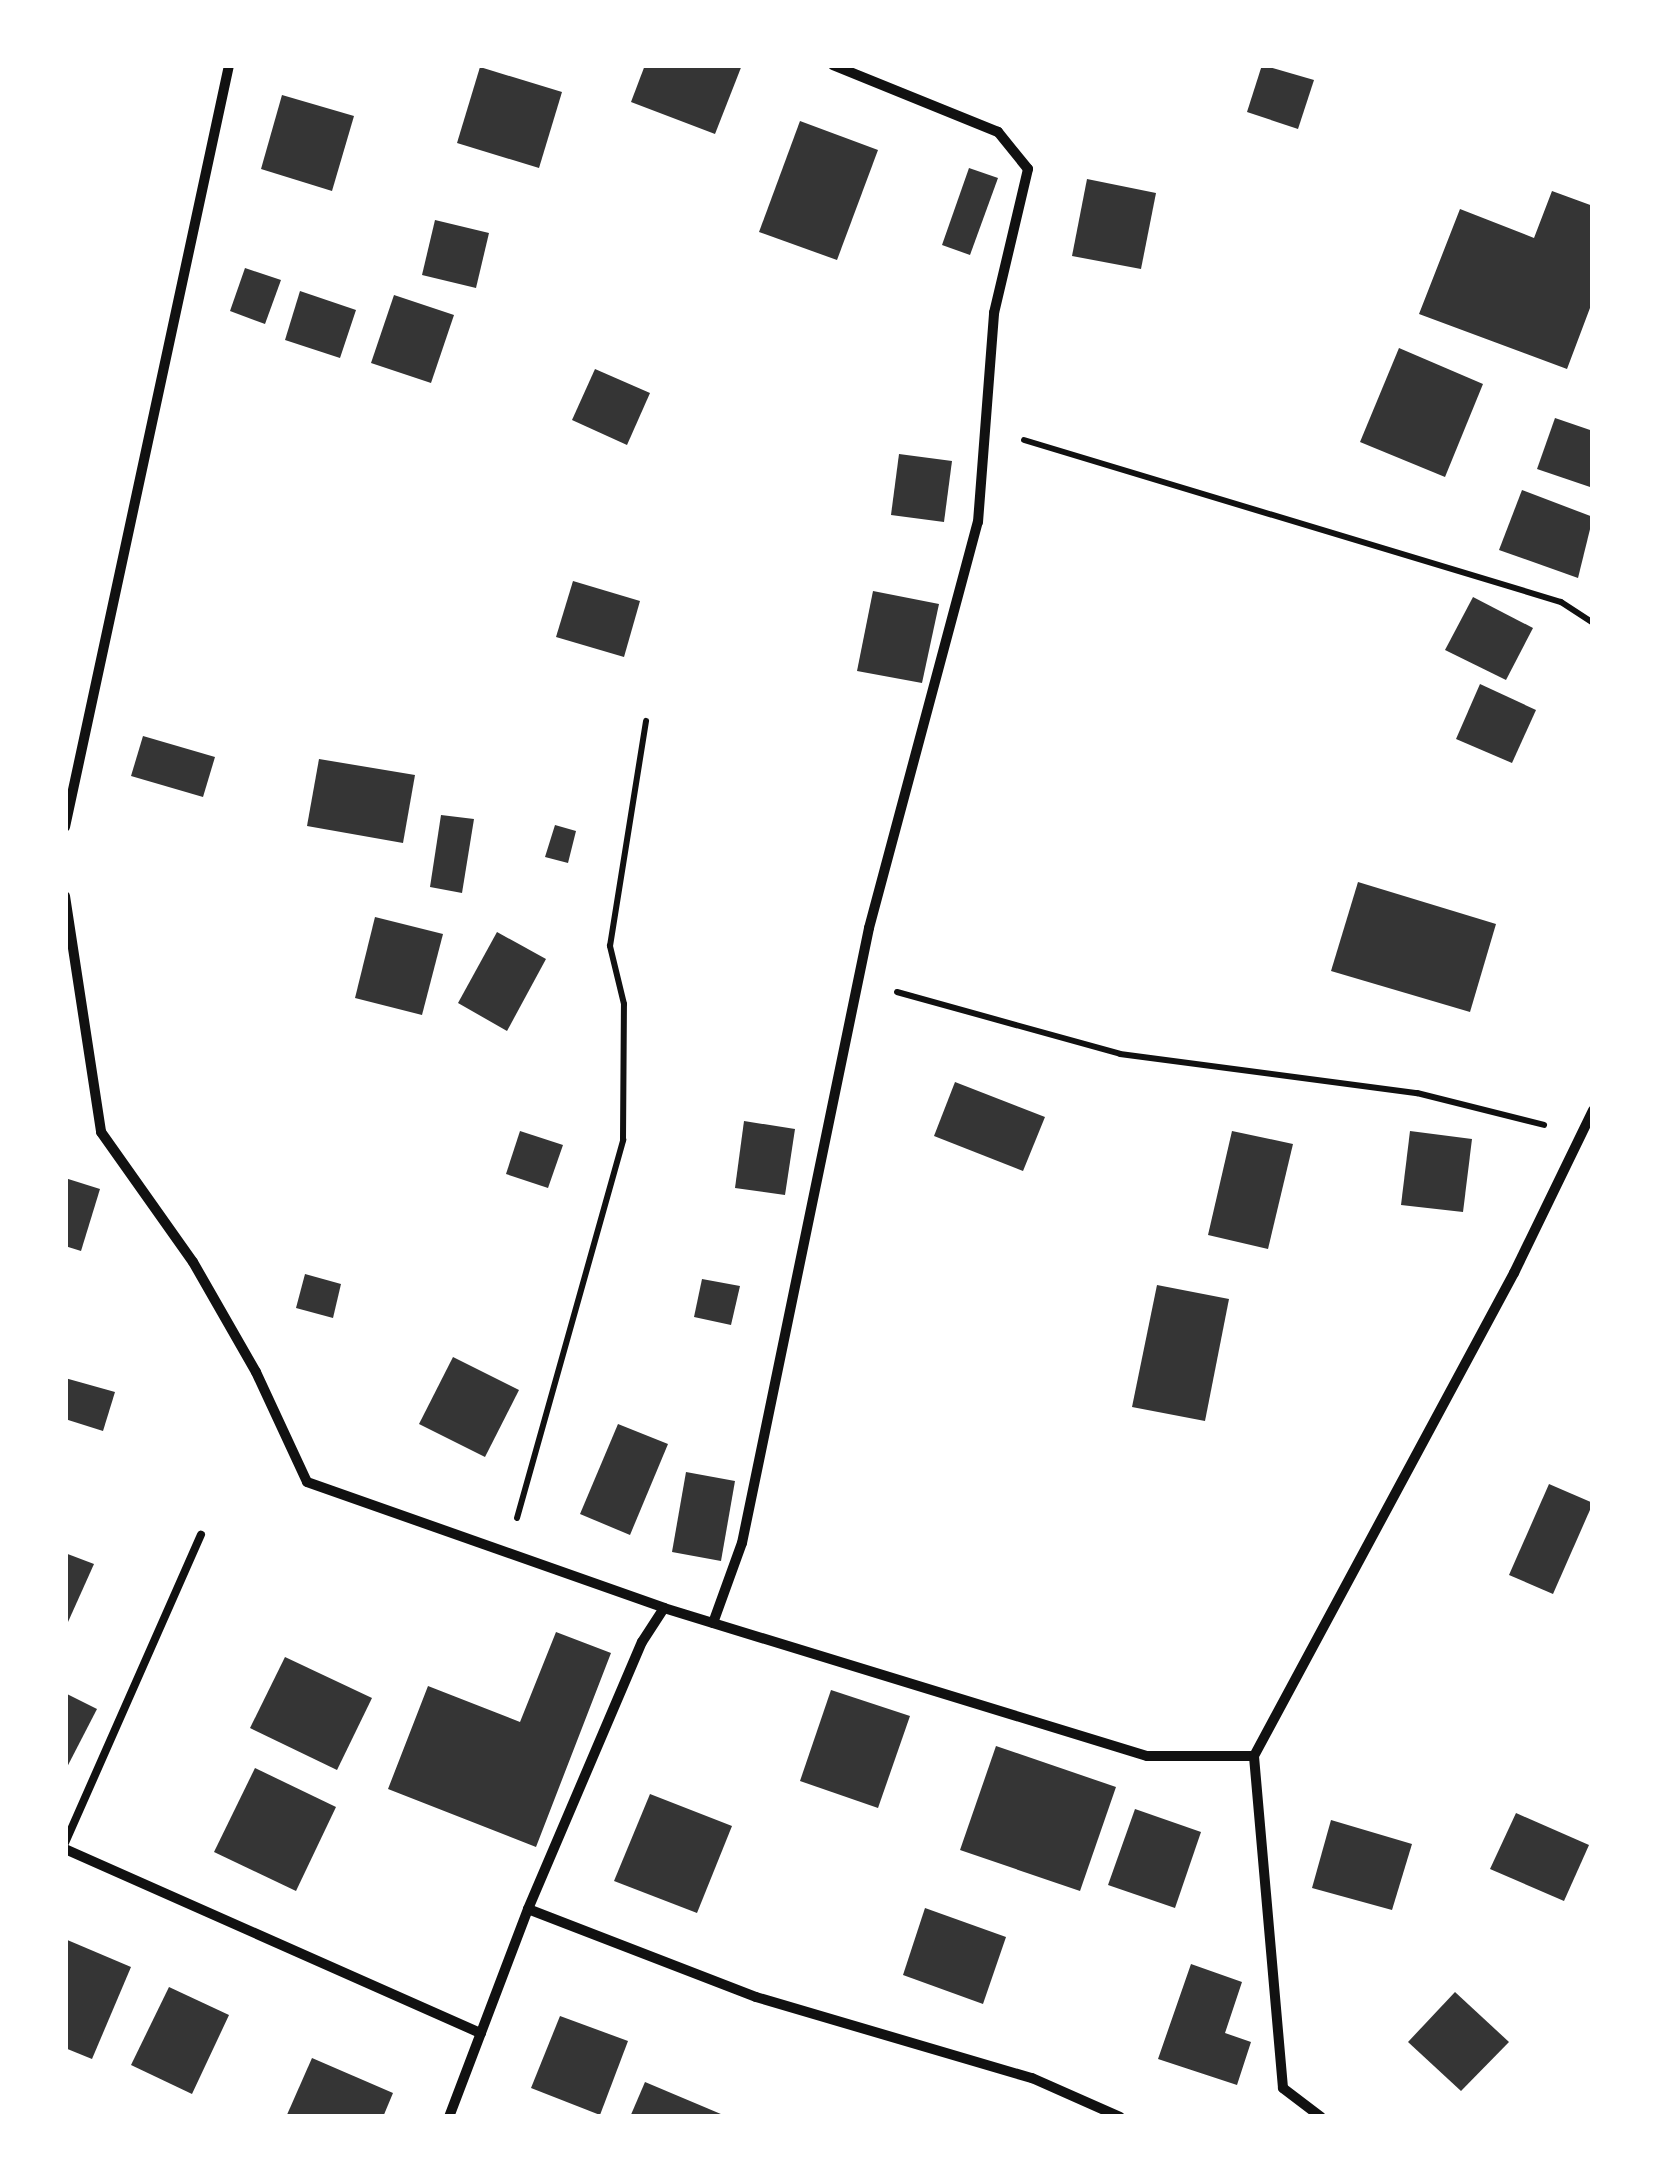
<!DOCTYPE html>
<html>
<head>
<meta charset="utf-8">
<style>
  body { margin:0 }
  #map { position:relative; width:1658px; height:2182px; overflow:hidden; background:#fff; font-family:Cabin,sans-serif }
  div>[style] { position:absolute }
  .building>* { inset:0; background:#353535 }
  .path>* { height:6px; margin:-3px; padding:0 3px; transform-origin:3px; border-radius:3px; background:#111 }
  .service>* { height:8px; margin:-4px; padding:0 4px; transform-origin:4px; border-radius:4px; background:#111 }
  .minor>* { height:10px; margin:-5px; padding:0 5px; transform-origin:5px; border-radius:5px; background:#111 }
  span { translate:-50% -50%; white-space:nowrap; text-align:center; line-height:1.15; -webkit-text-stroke:8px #fff; paint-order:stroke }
  .frame { position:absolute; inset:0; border:68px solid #fff; pointer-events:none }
</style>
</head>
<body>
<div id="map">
  <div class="building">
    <i style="clip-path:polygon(645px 65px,742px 65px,715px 134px,631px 102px)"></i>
    <i style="clip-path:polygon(1262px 65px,1314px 80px,1298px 129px,1247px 112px)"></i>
    <i style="clip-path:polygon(480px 67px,562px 92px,539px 168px,457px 143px)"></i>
    <i style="clip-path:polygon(282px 95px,354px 116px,332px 191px,261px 169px)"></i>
    <i style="clip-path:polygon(800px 121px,878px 150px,837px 260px,759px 232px)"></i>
    <i style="clip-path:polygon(969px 168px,998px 178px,970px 255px,942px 245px)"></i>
    <i style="clip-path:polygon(1087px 179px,1156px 193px,1141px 269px,1072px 256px)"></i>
    <i style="clip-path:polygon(1552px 191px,1593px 206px,1593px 300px,1567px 369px,1419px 314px,1460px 209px,1534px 238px)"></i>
    <i style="clip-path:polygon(435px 220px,489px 233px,476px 288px,422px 275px)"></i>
    <i style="clip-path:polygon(245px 268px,281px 280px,265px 324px,230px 311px)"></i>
    <i style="clip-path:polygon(300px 291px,356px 310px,340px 358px,285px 340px)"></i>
    <i style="clip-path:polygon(394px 295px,454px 315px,431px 383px,371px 363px)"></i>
    <i style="clip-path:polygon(1399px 348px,1483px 384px,1445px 477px,1360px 442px)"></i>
    <i style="clip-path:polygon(595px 369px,650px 393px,627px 445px,572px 420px)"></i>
    <i style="clip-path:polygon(1555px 418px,1593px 431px,1593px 488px,1537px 469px)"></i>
    <i style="clip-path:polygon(899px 454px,952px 461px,944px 522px,891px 515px)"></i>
    <i style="clip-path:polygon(1522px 490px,1593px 517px,1578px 578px,1499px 550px)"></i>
    <i style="clip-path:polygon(573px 581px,640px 601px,624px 657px,556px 637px)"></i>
    <i style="clip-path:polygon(873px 591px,939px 604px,922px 683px,857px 671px)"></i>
    <i style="clip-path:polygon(1473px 597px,1533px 628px,1506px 680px,1445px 650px)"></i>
    <i style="clip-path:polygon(1480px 684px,1536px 710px,1512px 763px,1456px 739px)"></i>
    <i style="clip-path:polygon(143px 736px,215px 757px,203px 797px,131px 776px)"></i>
    <i style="clip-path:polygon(319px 759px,415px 775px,403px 843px,307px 826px)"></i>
    <i style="clip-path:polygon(441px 815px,474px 819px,462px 893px,430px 887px)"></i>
    <i style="clip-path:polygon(555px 825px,576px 831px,568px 863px,545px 857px)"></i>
    <i style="clip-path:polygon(1358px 882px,1496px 924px,1470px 1012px,1331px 971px)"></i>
    <i style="clip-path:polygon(375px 917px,443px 934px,422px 1015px,355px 998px)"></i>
    <i style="clip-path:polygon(497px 932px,546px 959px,507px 1031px,458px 1003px)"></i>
    <i style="clip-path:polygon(955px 1082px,1045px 1117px,1023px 1171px,934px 1136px)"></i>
    <i style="clip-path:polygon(744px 1121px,795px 1129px,785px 1195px,735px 1188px)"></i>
    <i style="clip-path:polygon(520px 1131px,563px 1145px,548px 1188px,506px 1174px)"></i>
    <i style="clip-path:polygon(1232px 1131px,1293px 1144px,1268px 1249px,1208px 1235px)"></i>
    <i style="clip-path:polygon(1410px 1131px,1472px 1139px,1463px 1212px,1401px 1205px)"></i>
    <i style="clip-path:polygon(65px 1178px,100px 1189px,81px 1251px,65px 1246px)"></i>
    <i style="clip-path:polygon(305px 1274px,341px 1284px,333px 1318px,296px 1308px)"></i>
    <i style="clip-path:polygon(702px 1279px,740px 1286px,731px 1325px,694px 1317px)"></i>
    <i style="clip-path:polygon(1157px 1285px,1229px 1299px,1205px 1421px,1132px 1407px)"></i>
    <i style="clip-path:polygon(453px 1357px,519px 1390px,485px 1457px,419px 1424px)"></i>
    <i style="clip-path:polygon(65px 1378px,115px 1392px,103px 1431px,65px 1419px)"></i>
    <i style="clip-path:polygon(618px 1424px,668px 1444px,630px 1535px,580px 1514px)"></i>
    <i style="clip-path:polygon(686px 1472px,735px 1481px,721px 1561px,672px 1552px)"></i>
    <i style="clip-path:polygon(1549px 1484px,1593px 1503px,1553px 1594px,1509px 1575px)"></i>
    <i style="clip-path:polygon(65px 1553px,94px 1564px,68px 1622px,65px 1621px)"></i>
    <i style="clip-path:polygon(556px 1632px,611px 1653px,536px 1847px,388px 1789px,428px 1686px,520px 1722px)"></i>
    <i style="clip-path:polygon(285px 1657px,372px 1698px,337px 1770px,250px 1728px)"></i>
    <i style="clip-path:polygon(831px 1690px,910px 1716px,878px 1808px,800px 1781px)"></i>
    <i style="clip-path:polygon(65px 1693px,97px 1709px,65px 1771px)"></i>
    <i style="clip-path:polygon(996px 1746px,1116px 1787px,1080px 1891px,960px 1850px)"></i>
    <i style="clip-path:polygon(255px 1768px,336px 1807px,296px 1891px,214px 1852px)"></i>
    <i style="clip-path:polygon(650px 1794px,732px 1826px,697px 1913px,614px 1881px)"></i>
    <i style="clip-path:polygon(1135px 1809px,1201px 1832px,1175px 1908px,1108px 1885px)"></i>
    <i style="clip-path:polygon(1516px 1813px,1589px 1845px,1564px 1901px,1490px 1869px)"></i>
    <i style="clip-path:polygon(1331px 1820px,1412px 1844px,1392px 1910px,1312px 1888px)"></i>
    <i style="clip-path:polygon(925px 1908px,1006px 1937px,983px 2004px,903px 1975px)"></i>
    <i style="clip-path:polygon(65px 1939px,131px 1967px,92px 2059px,65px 2048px)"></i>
    <i style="clip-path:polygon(1191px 1964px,1242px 1982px,1225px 2033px,1251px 2042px,1237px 2085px,1158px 2059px)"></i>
    <i style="clip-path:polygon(169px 1987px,229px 2015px,192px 2094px,131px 2065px)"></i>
    <i style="clip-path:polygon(1455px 1992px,1509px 2042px,1461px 2091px,1408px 2042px)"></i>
    <i style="clip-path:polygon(560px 2016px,628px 2041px,600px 2115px,531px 2088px)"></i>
    <i style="clip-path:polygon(312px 2058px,393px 2093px,383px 2117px,286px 2117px)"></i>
    <i style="clip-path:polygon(645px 2082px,728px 2117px,630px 2117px)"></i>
  </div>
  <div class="path">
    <i style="left:1024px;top:440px;width:561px;rotate:16.79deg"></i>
    <i style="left:1561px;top:602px;width:38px;rotate:33deg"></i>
    <i style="left:897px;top:992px;width:231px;rotate:15.5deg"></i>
    <i style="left:1120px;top:1054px;width:300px;rotate:7.5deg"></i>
    <i style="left:1417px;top:1093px;width:131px;rotate:14.1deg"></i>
    <i style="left:517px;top:1518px;width:393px;rotate:-74.3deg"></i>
    <i style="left:623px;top:1140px;width:136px;rotate:-89.6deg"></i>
    <i style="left:624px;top:1004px;width:60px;rotate:-103.6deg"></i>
    <i style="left:610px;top:946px;width:228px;rotate:-80.9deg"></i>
  </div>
  <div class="service">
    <i style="left:65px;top:1843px;width:337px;rotate:-66.2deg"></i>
  </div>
  <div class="minor">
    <i style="left:65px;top:827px;width:779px;rotate:-77.85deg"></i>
    <i style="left:65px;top:896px;width:239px;rotate:81.3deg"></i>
    <i style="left:101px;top:1132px;width:159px;rotate:54.7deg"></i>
    <i style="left:193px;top:1262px;width:127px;rotate:60.2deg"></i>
    <i style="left:256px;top:1372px;width:121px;rotate:65.1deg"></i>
    <i style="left:307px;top:1482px;width:379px;rotate:19.4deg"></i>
    <i style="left:664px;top:1608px;width:505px;rotate:17.04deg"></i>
    <i style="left:1147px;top:1756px;width:107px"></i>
    <i style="left:713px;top:1623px;width:85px;rotate:-70.1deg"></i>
    <i style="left:742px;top:1543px;width:628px;rotate:-78.33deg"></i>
    <i style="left:869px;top:928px;width:420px;rotate:-75deg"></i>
    <i style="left:978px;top:522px;width:210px;rotate:-85.6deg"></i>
    <i style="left:994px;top:313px;width:148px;rotate:-76.7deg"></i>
    <i style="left:1028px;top:169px;width:48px;rotate:-129deg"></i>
    <i style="left:998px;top:132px;width:178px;rotate:-157.9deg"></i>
    <i style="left:65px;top:1849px;width:455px;rotate:23.9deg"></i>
    <i style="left:528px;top:1909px;width:244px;rotate:21.1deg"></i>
    <i style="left:756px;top:1997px;width:288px;rotate:16.4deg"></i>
    <i style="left:1032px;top:2078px;width:96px;rotate:23.9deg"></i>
    <i style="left:449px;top:2117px;width:222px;rotate:-69.2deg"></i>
    <i style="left:528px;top:1909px;width:290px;rotate:-66.9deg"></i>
    <i style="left:642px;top:1642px;width:40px;rotate:-57.1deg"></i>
    <i style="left:1321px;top:2117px;width:48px;rotate:-142.7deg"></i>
    <i style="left:1283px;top:2088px;width:333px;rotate:-95deg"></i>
    <i style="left:1254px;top:1756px;width:549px;rotate:-61.71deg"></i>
    <i style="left:1514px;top:1273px;width:181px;rotate:-64.1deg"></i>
  </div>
  <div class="frame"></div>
</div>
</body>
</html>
